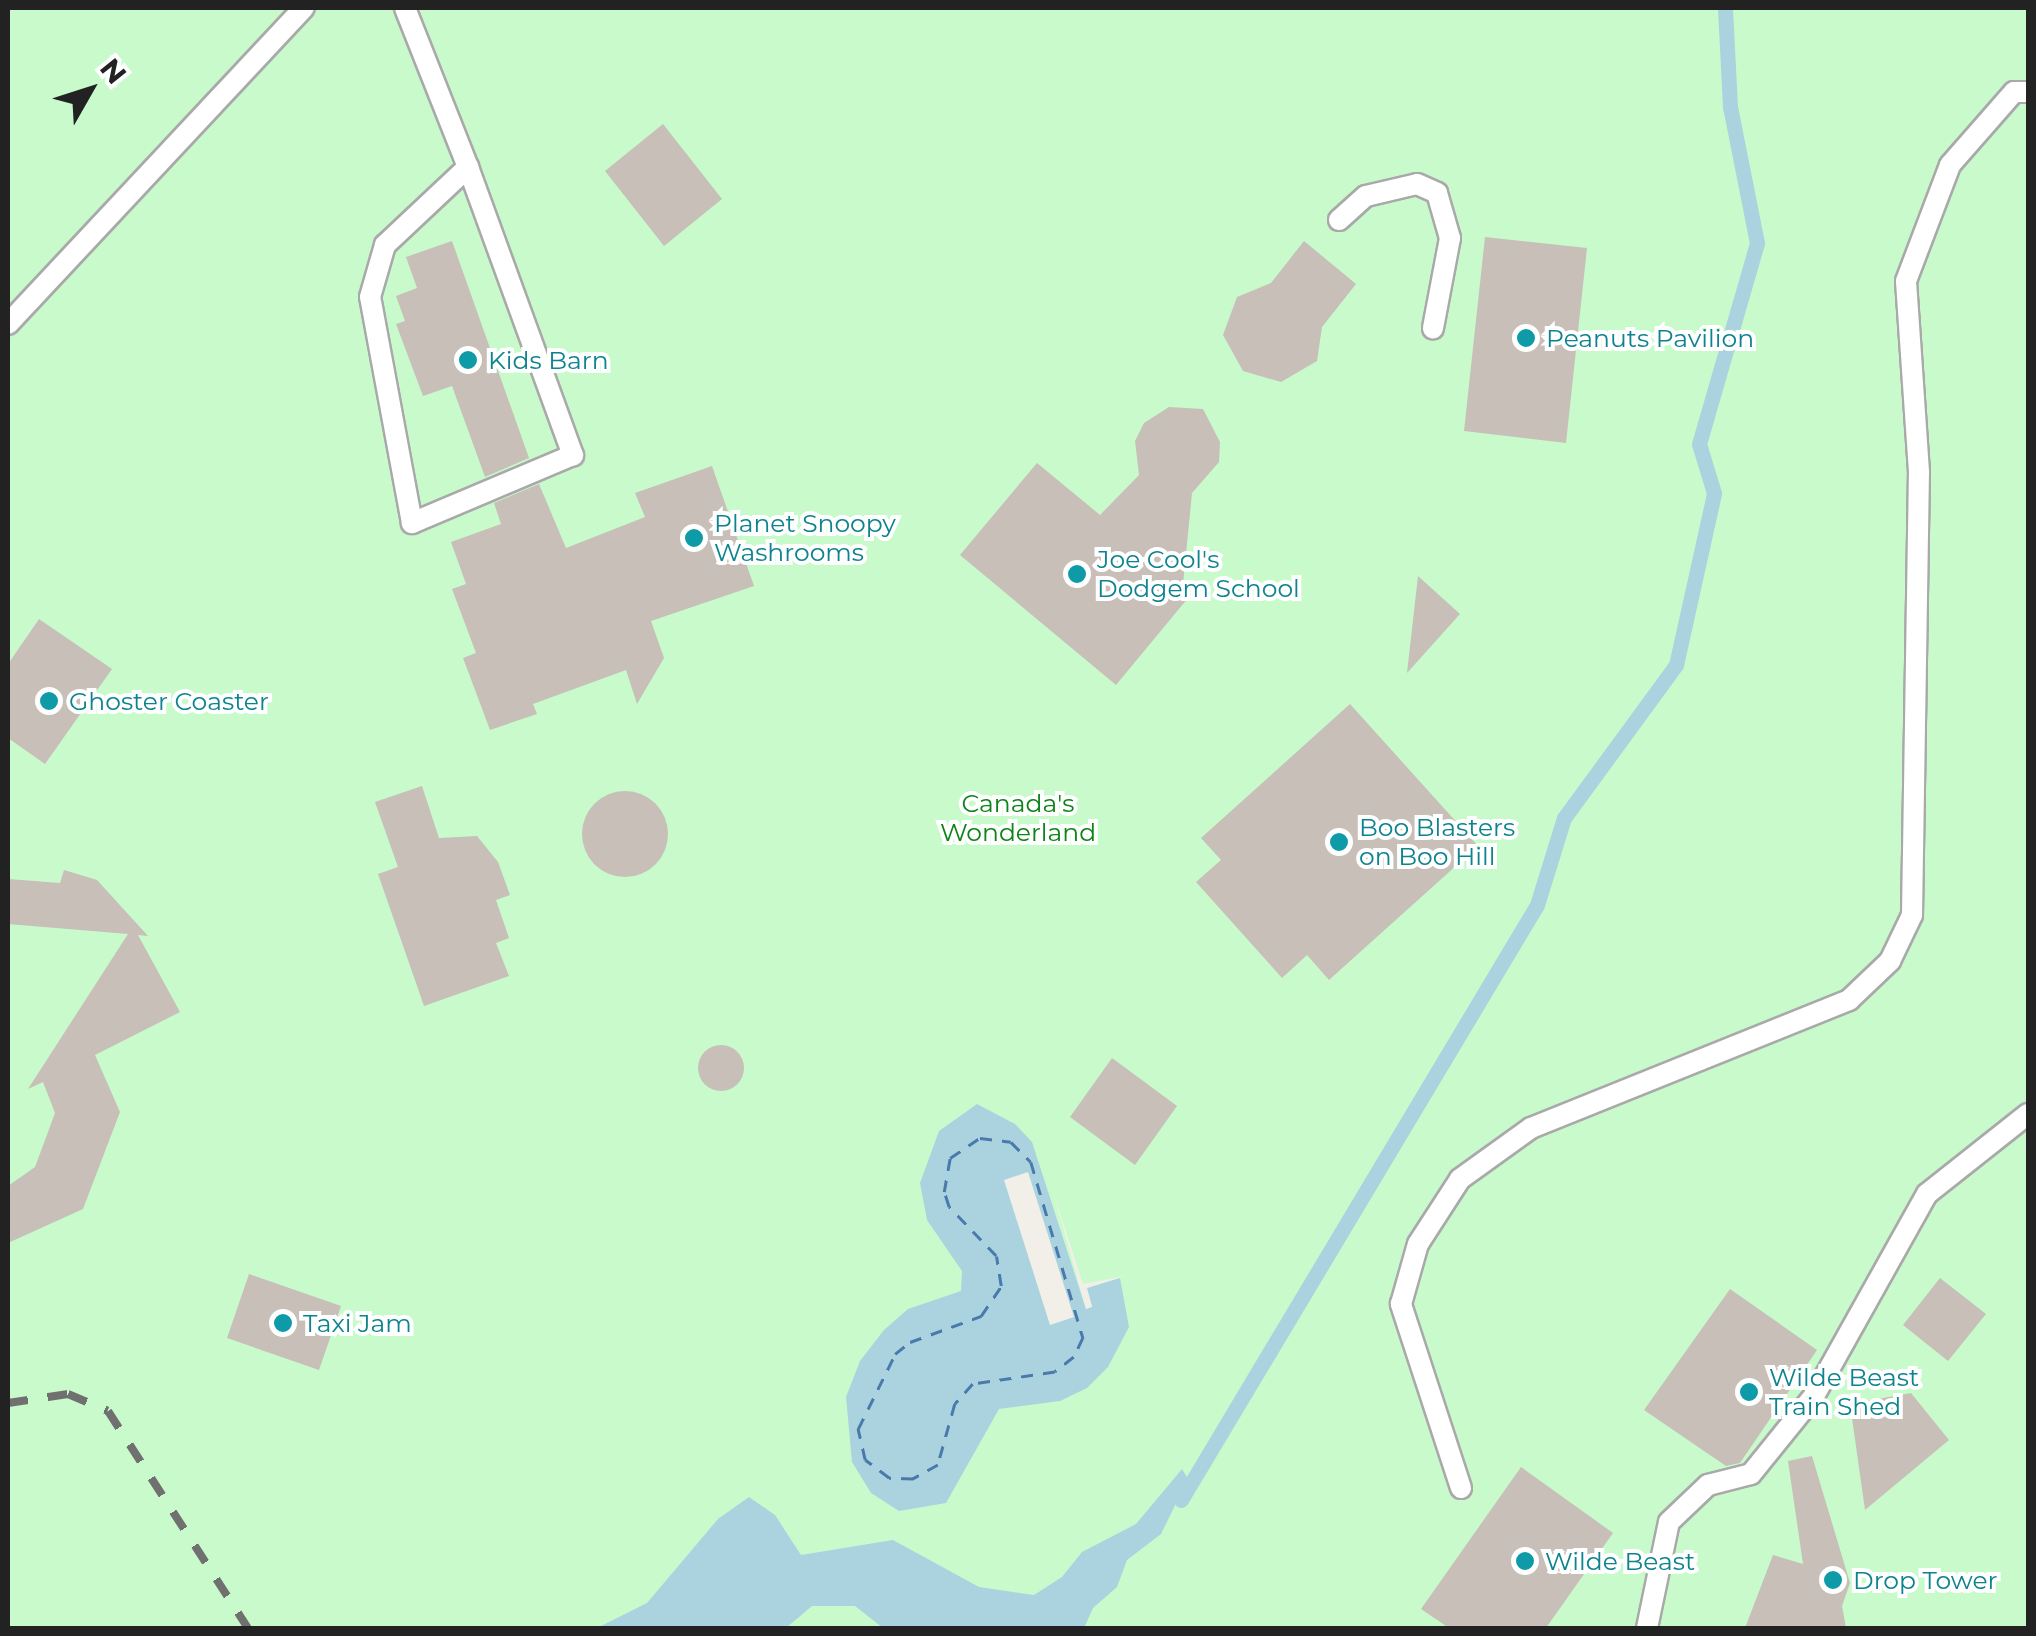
<!DOCTYPE html>
<html>
<head>
<meta charset="utf-8">
<style>
  body { margin:0 }
  #map { position:relative; width:2036px; height:1636px; overflow:hidden; background:#f2efe9; font-family:Montserrat,sans-serif }
  div>[style] { position:absolute }
  .park>* { inset:0; background:#c8facc }
  .water>* { inset:0; background:#aad3df }
  .pier>* { inset:0; background:#f2efe9 }
  .stream>* { height:15px; margin:-7.5px; padding:0 7.5px; transform-origin:7.5px; border-radius:7.5px; background:#aad3df }
  .ferry>* { height:2.5px; margin-top:-1.25px; transform-origin:0; background:repeating-linear-gradient(90deg,#4a7aab 0 12px,transparent 0 22px) }
  .building>* { inset:0; background:#c7bfb8 }
  .round { border-radius:50% }
  .roads { filter:drop-shadow(2px 0 #a9a9a9) drop-shadow(-2px 0 #a9a9a9) drop-shadow(0 2px #a9a9a9) drop-shadow(0 -2px #a9a9a9) }
  .service>* { height:20px; margin:-10px; padding:0 10px; transform-origin:10px; border-radius:10px; background:#fff }
  .rail>* { height:8px; margin-top:-4px; transform-origin:0; background:repeating-linear-gradient(90deg,#707070 0 20px,transparent 0 40px) }
  .dots>* { width:28px; height:28px; translate:-50% -50%; box-sizing:border-box; border:5px solid #fff; border-radius:50% }
  span { translate:-50% -50%; white-space:nowrap; text-align:center; line-height:1.15; -webkit-text-stroke:8px #fff; paint-order:stroke }
  .culture-label { font-size:25px; color:#0d838f }
  .left { translate:0 -50%; text-align:left }
  .park-label { font-size:25px; color:#0c8416 }
  .frame { position:absolute; inset:0; border:10px solid #222; pointer-events:none }
  .north { position:absolute; left:40px; top:40px; width:100px; height:100px; -webkit-text-stroke:8px #fff; paint-order:stroke; rotate:51deg; font-size:28px; font-weight:700; line-height:40px; text-align:center; color:#222 }
  .north::after { content:''; display:block; margin:auto; width:35px; height:45px; background:#222; clip-path:polygon(50% 0,100% 100%,50% 72%,0 100%) }
</style>
</head>
<body>
<div id="map">
  <div class="park">
    <i style="clip-path:polygon(8px 8px,2028px 8px,2028px 1628px,8px 1628px)"></i>
  </div>
  <div class="water">
    <i style="clip-path:polygon(977px 1104px,1015px 1124px,1032px 1142px,1086px 1309px,1092px 1306px,1086px 1288px,1120px 1278px,1129px 1327px,1108px 1367px,1087px 1388px,1060px 1401px,999px 1409px,946px 1503px,899px 1511px,871px 1493px,852px 1462px,846px 1397px,860px 1361px,884px 1330px,908px 1309px,961px 1291px,962px 1271px,927px 1220px,920px 1183px,939px 1131px)"></i>
    <i style="clip-path:polygon(1182px 1469px,1188px 1479px,1161px 1534px,1127px 1560px,1117px 1587px,1093px 1608px,1084px 1628px,883px 1628px,855px 1606px,812px 1606px,786px 1628px,597px 1628px,647px 1603px,718px 1519px,749px 1497px,775px 1515px,801px 1555px,893px 1540px,979px 1587px,1034px 1595px,1062px 1577px,1082px 1552px,1136px 1524px)"></i>
  </div>
  <div class="pier">
    <i style="clip-path:polygon(1028px 1172px,1074px 1317px,1050px 1325px,1004px 1180px)"></i>
    <i style="clip-path:polygon(1053px 1192px,1083px 1284px,1125px 1276px,1087px 1288px,1092px 1307px,1086px 1309px)"></i>
  </div>
  <div class="stream">
    <i style="left:1181px;top:1500px;width:693px;rotate:-59.11deg"></i>
    <i style="left:1537px;top:905px;width:91px;rotate:-72.8deg"></i>
    <i style="left:1564px;top:818px;width:190px;rotate:-53.8deg"></i>
    <i style="left:1676px;top:665px;width:176px;rotate:-77.5deg"></i>
    <i style="left:1714px;top:493px;width:51px;rotate:-107deg"></i>
    <i style="left:1699px;top:444px;width:209px;rotate:-73.9deg"></i>
    <i style="left:1757px;top:243px;width:139px;rotate:-101.2deg"></i>
    <i style="left:1730px;top:107px;width:99px;rotate:-92.9deg"></i>
  </div>
  <div class="ferry">
    <i style="left:980px;top:1138px;width:31px;rotate:7deg"></i>
    <i style="left:1011px;top:1142px;width:28px;rotate:45deg"></i>
    <i style="left:1031px;top:1162px;width:184px;rotate:73.5deg"></i>
    <i style="left:1083px;top:1338px;width:21px;rotate:115deg"></i>
    <i style="left:1074px;top:1357px;width:24px;rotate:142deg"></i>
    <i style="left:1055px;top:1372px;width:83px;rotate:171.7deg"></i>
    <i style="left:973px;top:1384px;width:27px;rotate:132deg"></i>
    <i style="left:955px;top:1404px;width:63px;rotate:105.6deg"></i>
    <i style="left:938px;top:1465px;width:29px;rotate:151deg"></i>
    <i style="left:913px;top:1479px;width:24px;rotate:-178deg"></i>
    <i style="left:889px;top:1478px;width:30px;rotate:-143deg"></i>
    <i style="left:865px;top:1460px;width:32px;rotate:-103deg"></i>
    <i style="left:858px;top:1429px;width:84px;rotate:-63.7deg"></i>
    <i style="left:895px;top:1354px;width:19px;rotate:-39deg"></i>
    <i style="left:910px;top:1342px;width:76px;rotate:-20.1deg"></i>
    <i style="left:981px;top:1316px;width:36px;rotate:-56deg"></i>
    <i style="left:1001px;top:1286px;width:30px;rotate:-99deg"></i>
    <i style="left:996px;top:1256px;width:68px;rotate:-133.8deg"></i>
    <i style="left:949px;top:1207px;width:16px;rotate:-108deg"></i>
    <i style="left:944px;top:1192px;width:35px;rotate:-80deg"></i>
    <i style="left:950px;top:1158px;width:36px;rotate:-34deg"></i>
  </div>
  <div class="building">
    <i style="clip-path:polygon(663px 124px,722px 199px,664px 246px,605px 171px)"></i>
    <i style="clip-path:polygon(1485px 237px,1587px 248px,1566px 443px,1464px 431px)"></i>
    <i style="clip-path:polygon(452px 241px,529px 458px,485px 477px,452px 386px,423px 396px,396px 324px,405px 321px,396px 296px,417px 288px,406px 257px)"></i>
    <i style="clip-path:polygon(1304px 241px,1356px 284px,1322px 327px,1317px 361px,1281px 382px,1243px 371px,1223px 335px,1237px 297px,1271px 283px)"></i>
    <i style="clip-path:polygon(1169px 407px,1203px 409px,1220px 442px,1219px 462px,1192px 493px,1183px 584px,1193px 592px,1116px 685px,960px 555px,1037px 463px,1100px 515px,1139px 475px,1135px 441px,1144px 423px)"></i>
    <i style="clip-path:polygon(712px 466px,754px 586px,651px 621px,664px 658px,637px 704px,626px 670px,533px 704px,537px 714px,490px 730px,463px 658px,476px 653px,452px 589px,466px 584px,451px 542px,501px 524px,494px 503px,539px 484px,566px 548px,645px 517px,635px 493px)"></i>
    <i style="clip-path:polygon(1418px 576px,1460px 614px,1407px 673px)"></i>
    <i style="clip-path:polygon(39px 619px,112px 669px,45px 764px,8px 738px,8px 664px)"></i>
    <i style="clip-path:polygon(1350px 704px,1478px 846px,1329px 980px,1307px 955px,1282px 978px,1196px 882px,1221px 860px,1201px 838px)"></i>
    <i style="clip-path:polygon(422px 786px,439px 838px,477px 836px,498px 862px,510px 895px,496px 900px,509px 938px,496px 943px,509px 976px,424px 1006px,378px 874px,398px 867px,375px 802px)"></i>
    <i class="round" style="left:582px;top:791px;width:86px;height:86px"></i>
    <i style="clip-path:polygon(64px 870px,97px 880px,148px 936px,138px 935px,180px 1012px,95px 1055px,120px 1112px,83px 1209px,8px 1243px,8px 1186px,35px 1167px,55px 1113px,43px 1082px,28px 1089px,128px 934px,8px 924px,8px 879px,60px 883px)"></i>
    <i class="round" style="left:698px;top:1045px;width:46px;height:46px"></i>
    <i style="clip-path:polygon(1112px 1058px,1177px 1106px,1135px 1165px,1070px 1117px)"></i>
    <i style="clip-path:polygon(249px 1274px,341px 1306px,319px 1370px,227px 1338px)"></i>
    <i style="clip-path:polygon(1940px 1278px,1986px 1314px,1948px 1361px,1903px 1325px)"></i>
    <i style="clip-path:polygon(1730px 1289px,1817px 1350px,1740px 1463px,1726px 1466px,1644px 1410px)"></i>
    <i style="clip-path:polygon(1911px 1393px,1949px 1440px,1865px 1510px,1850px 1404px)"></i>
    <i style="clip-path:polygon(1812px 1456px,1850px 1583px,1842px 1606px,1846px 1628px,1745px 1628px,1773px 1555px,1803px 1564px,1788px 1461px)"></i>
    <i style="clip-path:polygon(1521px 1467px,1613px 1533px,1546px 1628px,1449px 1628px,1421px 1609px)"></i>
  </div>
  <div class="roads">
    <div class="service">
      <i style="left:405px;top:8px;width:171px;rotate:68.4deg"></i>
      <i style="left:468px;top:167px;width:307px;rotate:70deg"></i>
      <i style="left:573px;top:455px;width:175px;rotate:157.1deg"></i>
      <i style="left:412px;top:523px;width:230px;rotate:-100.5deg"></i>
      <i style="left:370px;top:297px;width:54px;rotate:-73.9deg"></i>
      <i style="left:385px;top:245px;width:114px;rotate:-43.2deg"></i>
      <i style="left:1339px;top:220px;width:36px;rotate:-42deg"></i>
      <i style="left:1366px;top:196px;width:52px;rotate:-13.2deg"></i>
      <i style="left:1417px;top:184px;width:22px;rotate:24deg"></i>
      <i style="left:1437px;top:193px;width:47px;rotate:73.9deg"></i>
      <i style="left:1450px;top:238px;width:92px;rotate:100.7deg"></i>
      <i style="left:8px;top:324px;width:433px;rotate:-46.9deg"></i>
      <i style="left:1461px;top:1488px;width:194px;rotate:-108.1deg"></i>
      <i style="left:1401px;top:1304px;width:62px;rotate:-74.2deg"></i>
      <i style="left:1418px;top:1244px;width:77px;rotate:-57.1deg"></i>
      <i style="left:1460px;top:1179px;width:87px;rotate:-35.7deg"></i>
      <i style="left:1531px;top:1128px;width:343px;rotate:-21.9deg"></i>
      <i style="left:1849px;top:1000px;width:57px;rotate:-43.6deg"></i>
      <i style="left:1890px;top:961px;width:51px;rotate:-64.4deg"></i>
      <i style="left:1912px;top:915px;width:443px;rotate:-89.1deg"></i>
      <i style="left:1919px;top:472px;width:191px;rotate:-93.9deg"></i>
      <i style="left:1906px;top:281px;width:124px;rotate:-69.2deg"></i>
      <i style="left:1950px;top:165px;width:97px;rotate:-48.8deg"></i>
      <i style="left:2014px;top:92px;width:14px"></i>
      <i style="left:1647px;top:1628px;width:108px;rotate:-78.3deg"></i>
      <i style="left:1669px;top:1522px;width:54px;rotate:-43.5deg"></i>
      <i style="left:1708px;top:1485px;width:44px;rotate:-14.3deg"></i>
      <i style="left:1751px;top:1474px;width:100px;rotate:-51.1deg"></i>
      <i style="left:1814px;top:1396px;width:231px;rotate:-60.8deg"></i>
      <i style="left:1927px;top:1194px;width:129px;rotate:-38.4deg"></i>
    </div>
  </div>
  <div class="rail">
    <i style="left:8px;top:1403px;width:61px;rotate:-8.5deg"></i>
    <i style="left:68px;top:1394px;width:43px;rotate:23deg"></i>
    <i style="left:108px;top:1411px;width:258px;rotate:57.2deg"></i>
  </div>
  <div class="dots">
    <i style="left:1526px;top:338px;background:#0f9aa8"></i>
    <i style="left:468px;top:360px;background:#0f9aa8"></i>
    <i style="left:694px;top:538px;background:#0f9aa8"></i>
    <i style="left:1077px;top:574px;background:#0f9aa8"></i>
    <i style="left:49px;top:701px;background:#0f9aa8"></i>
    <i style="left:1339px;top:842px;background:#0f9aa8"></i>
    <i style="left:283px;top:1323px;background:#0f9aa8"></i>
    <i style="left:1749px;top:1392px;background:#0f9aa8"></i>
    <i style="left:1525px;top:1561px;background:#0f9aa8"></i>
    <i style="left:1833px;top:1580px;background:#0f9aa8"></i>
  </div>
  <div class="culture-label">
    <span class="left" style="left:1546px;top:338px">Peanuts Pavilion</span>
    <span class="left" style="left:488px;top:360px">Kids Barn</span>
    <span class="left" style="left:714px;top:538px">Planet Snoopy<br>Washrooms</span>
    <span class="left" style="left:1097px;top:574px">Joe Cool's<br>Dodgem School</span>
    <span class="left" style="left:69px;top:701px">Ghoster Coaster</span>
    <span class="left" style="left:1359px;top:842px">Boo Blasters<br>on Boo Hill</span>
    <span class="left" style="left:303px;top:1323px">Taxi Jam</span>
    <span class="left" style="left:1769px;top:1392px">Wilde Beast<br>Train Shed</span>
    <span class="left" style="left:1545px;top:1561px">Wilde Beast</span>
    <span class="left" style="left:1853px;top:1580px">Drop Tower</span>
  </div>
  <div class="park-label">
    <span style="left:1018px;top:818px">Canada's<br>Wonderland</span>
  </div>
  <div class="frame"></div>
  <div class="north">N</div>
</div>
</body>
</html>
